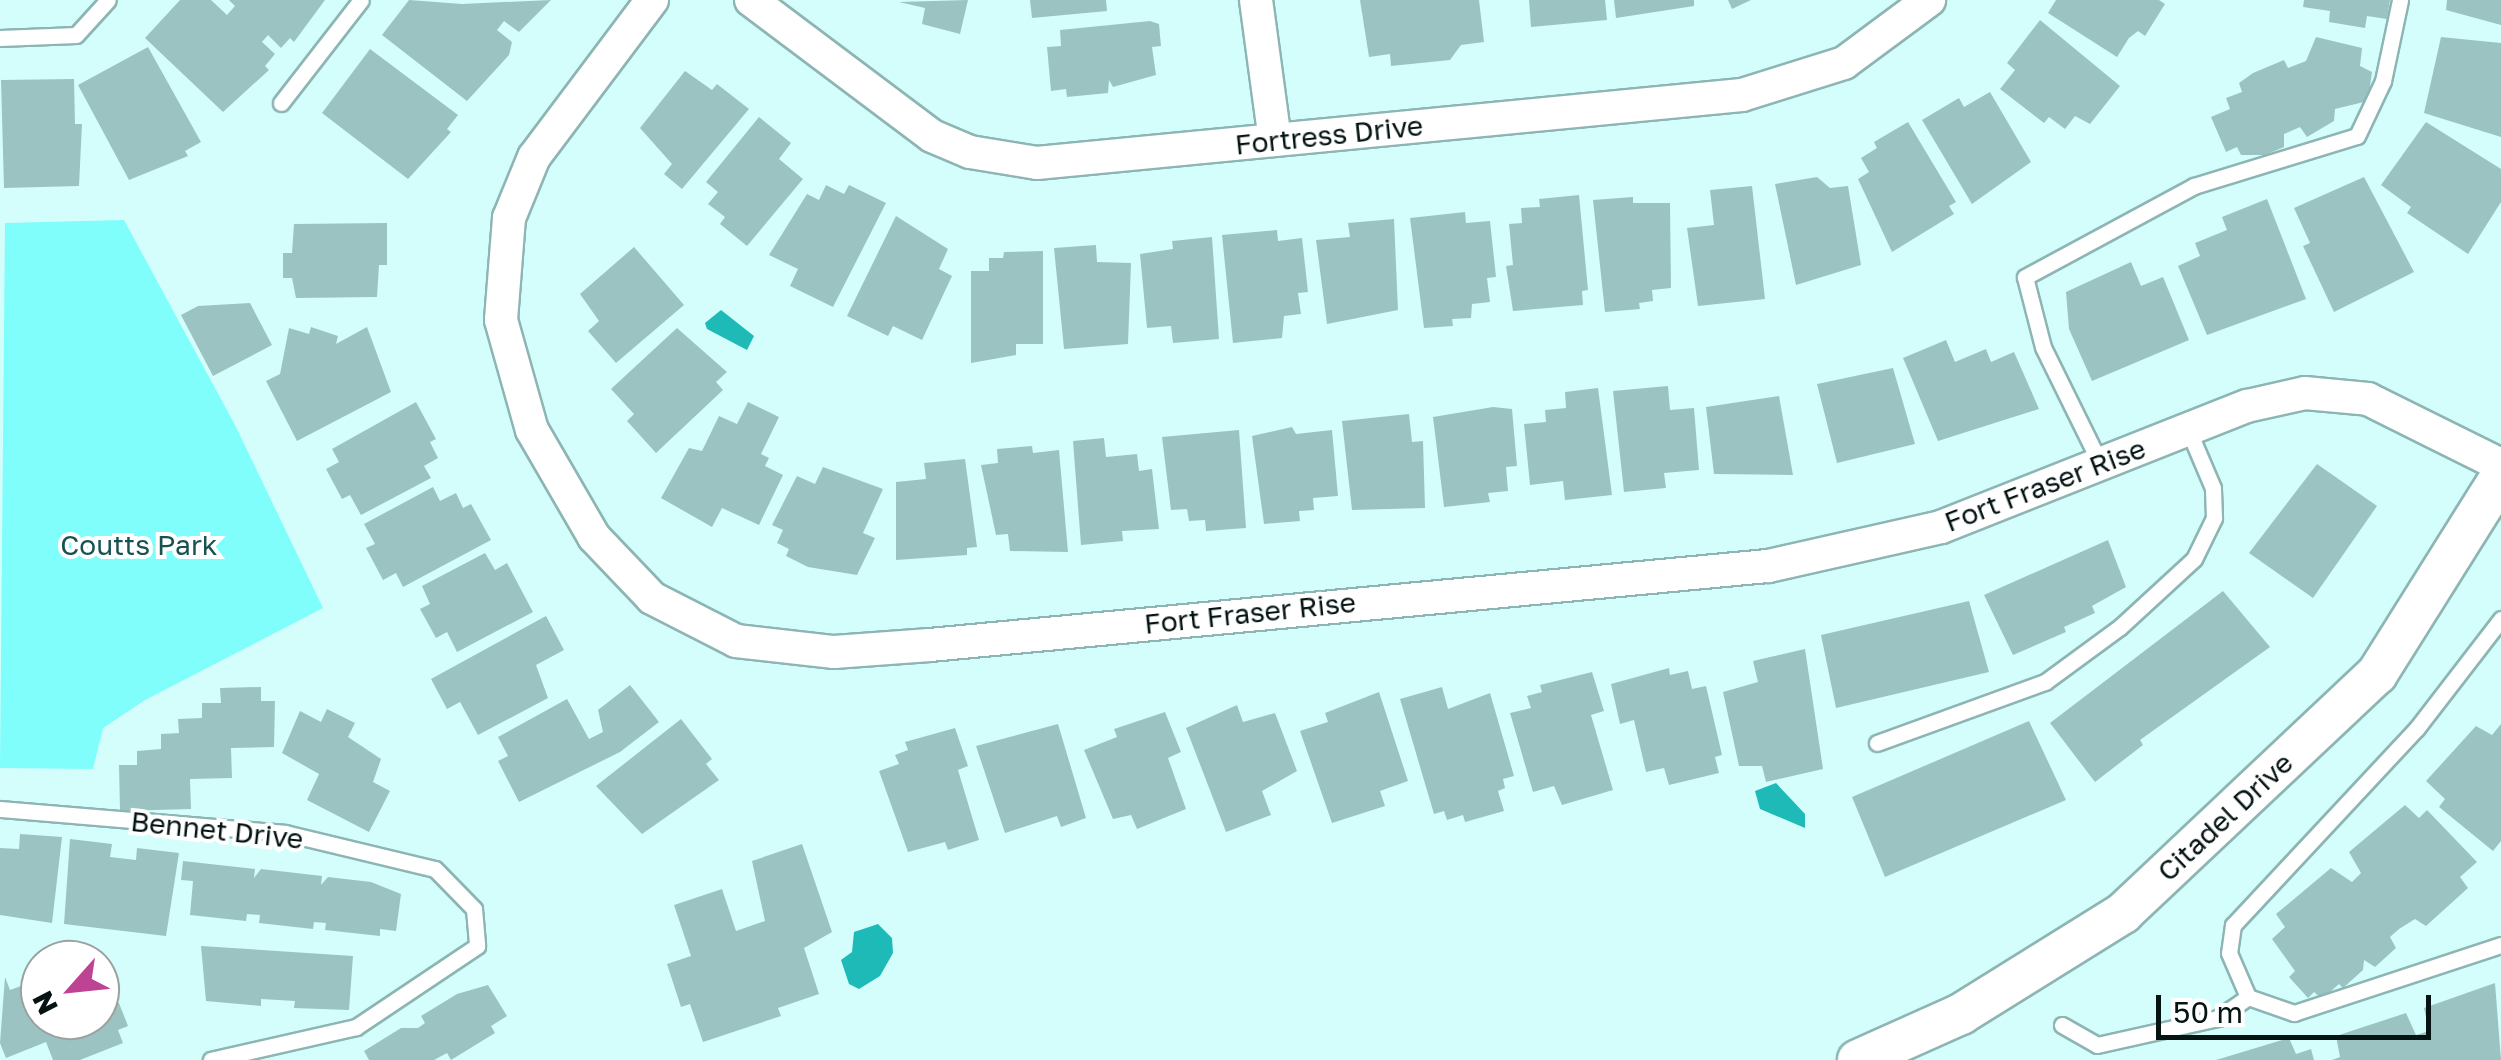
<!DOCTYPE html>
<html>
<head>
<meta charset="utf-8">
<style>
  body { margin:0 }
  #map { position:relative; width:2501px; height:1060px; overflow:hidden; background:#d4fefc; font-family:"Golos Text",sans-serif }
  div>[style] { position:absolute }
  .green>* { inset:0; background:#7ffefc }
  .water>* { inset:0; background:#1dbab8 }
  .building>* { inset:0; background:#9bc3c2 }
  .roads { filter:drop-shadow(2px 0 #8db5b3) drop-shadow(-2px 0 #8db5b3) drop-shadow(0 2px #8db5b3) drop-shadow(0 -2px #8db5b3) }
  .service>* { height:15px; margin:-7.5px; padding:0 7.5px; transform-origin:7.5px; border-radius:7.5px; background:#fff }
  .minor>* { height:32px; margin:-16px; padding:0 16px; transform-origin:16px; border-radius:16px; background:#fff }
  .tertiary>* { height:40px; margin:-20px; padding:0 20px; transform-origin:20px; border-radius:20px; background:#fff }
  span { translate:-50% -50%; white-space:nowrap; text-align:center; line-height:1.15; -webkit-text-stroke:8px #fff; paint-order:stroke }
  .street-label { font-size:28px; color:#051313 }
  .park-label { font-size:28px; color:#185352 }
  .north { position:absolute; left:20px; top:940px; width:100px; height:100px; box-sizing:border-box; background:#fff; border:2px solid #9ba1a1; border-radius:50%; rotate:243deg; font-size:28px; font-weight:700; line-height:40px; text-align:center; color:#051313 }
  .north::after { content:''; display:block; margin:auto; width:35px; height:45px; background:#be4394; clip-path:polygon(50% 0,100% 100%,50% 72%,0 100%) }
  .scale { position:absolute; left:2156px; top:995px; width:275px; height:45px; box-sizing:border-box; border:5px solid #051313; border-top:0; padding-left:12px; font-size:30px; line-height:35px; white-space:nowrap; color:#051313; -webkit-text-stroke:8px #fff; paint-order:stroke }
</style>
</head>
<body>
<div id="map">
  <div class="green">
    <i style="clip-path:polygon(124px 220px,235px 425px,323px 608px,145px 700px,103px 728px,93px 769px,0 768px,5px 223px)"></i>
  </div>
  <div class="water">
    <i style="clip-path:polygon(721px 310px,754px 336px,747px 350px,707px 329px,705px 323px)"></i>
    <i style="clip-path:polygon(1776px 783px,1805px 814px,1805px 828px,1760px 809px,1755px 791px)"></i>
    <i style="clip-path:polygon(878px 924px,892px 938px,893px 953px,880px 976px,859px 989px,849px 984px,841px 960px,852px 952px,854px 932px)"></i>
  </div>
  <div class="building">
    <i style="clip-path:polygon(180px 0,211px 0,227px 15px,235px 6px,229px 0,325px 0,294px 42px,290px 38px,281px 48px,268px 35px,262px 42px,275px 54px,265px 66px,269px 70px,223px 112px,145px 38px)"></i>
    <i style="clip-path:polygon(409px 0,462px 4px,551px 0,519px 32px,504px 21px,497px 30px,512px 42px,509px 55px,467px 101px,382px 35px)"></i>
    <i style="clip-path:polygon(968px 0,960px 34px,922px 24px,925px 8px,899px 2px)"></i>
    <i style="clip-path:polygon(1030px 0,1106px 0,1107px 11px,1032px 18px)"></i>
    <i style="clip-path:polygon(1360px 0,1479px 0,1484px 42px,1461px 45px,1450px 60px,1391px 66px,1390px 54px,1369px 57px)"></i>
    <i style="clip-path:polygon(1529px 0,1605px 0,1607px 20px,1531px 27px)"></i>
    <i style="clip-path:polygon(1614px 0,1694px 0,1694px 6px,1616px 18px)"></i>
    <i style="clip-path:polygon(1728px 0,1751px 0,1732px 9px)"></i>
    <i style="clip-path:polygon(2056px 0,2159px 0,2165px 4px,2145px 36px,2138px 31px,2129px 38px,2117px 57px,2048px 13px)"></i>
    <i style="clip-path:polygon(2304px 0,2390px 0,2387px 19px,2367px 16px,2365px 28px,2329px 22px,2330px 11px,2303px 7px)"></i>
    <i style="clip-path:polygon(2447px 0,2501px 0,2501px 25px,2446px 10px)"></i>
    <i style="clip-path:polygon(2040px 20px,2120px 86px,2090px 124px,2075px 116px,2065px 129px,2049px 117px,2044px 123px,2000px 89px,2015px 70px,2007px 63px)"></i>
    <i style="clip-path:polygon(1150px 21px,1159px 24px,1161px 46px,1152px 47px,1156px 75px,1113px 87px,1109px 80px,1108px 93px,1067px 97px,1066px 89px,1051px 91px,1047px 47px,1061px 46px,1060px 30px)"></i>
    <i style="clip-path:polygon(2316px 37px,2362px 48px,2360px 66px,2372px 72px,2368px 101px,2335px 109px,2334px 121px,2307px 137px,2300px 127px,2284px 134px,2284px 147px,2265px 155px,2241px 155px,2237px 147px,2226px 152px,2211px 117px,2230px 109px,2226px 98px,2242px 92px,2239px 83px,2253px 73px,2284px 60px,2288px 68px,2306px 61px)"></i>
    <i style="clip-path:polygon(2441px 37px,2501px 43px,2501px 137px,2424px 113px)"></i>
    <i style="clip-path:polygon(148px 47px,201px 142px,185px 151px,188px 156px,129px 180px,78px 85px)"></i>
    <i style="clip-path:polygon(370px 49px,458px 115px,447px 129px,451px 132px,408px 179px,322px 113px)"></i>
    <i style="clip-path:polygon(685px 71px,712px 90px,717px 84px,749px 109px,682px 189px,664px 174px,672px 164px,640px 128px)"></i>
    <i style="clip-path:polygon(74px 79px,75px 124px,82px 124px,79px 186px,4px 188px,1px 80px)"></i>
    <i style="clip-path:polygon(1990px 92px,2031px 162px,1972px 204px,1922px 120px,1959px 98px,1964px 107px)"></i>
    <i style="clip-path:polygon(759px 117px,791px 143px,779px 159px,803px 179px,747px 246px,720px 224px,725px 217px,708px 204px,718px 192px,706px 182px)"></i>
    <i style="clip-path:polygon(1908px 122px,1956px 202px,1949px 206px,1954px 214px,1892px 252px,1858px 179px,1869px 172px,1861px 158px,1877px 148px,1874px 142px)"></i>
    <i style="clip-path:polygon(2426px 122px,2501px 169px,2501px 202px,2468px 254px,2407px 213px,2411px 207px,2381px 185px)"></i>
    <i style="clip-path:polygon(1817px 177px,1830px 188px,1848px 186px,1861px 265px,1796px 285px,1775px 184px)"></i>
    <i style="clip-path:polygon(2364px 177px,2414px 272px,2334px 312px,2303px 246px,2310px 243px,2294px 208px)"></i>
    <i style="clip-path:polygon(826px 185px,844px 194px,849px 185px,886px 203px,833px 307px,790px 286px,798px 269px,769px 255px,807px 194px,819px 200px)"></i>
    <i style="clip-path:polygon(1752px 186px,1765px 299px,1698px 306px,1687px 228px,1714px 225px,1710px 190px)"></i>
    <i style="clip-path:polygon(1579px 195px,1588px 290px,1582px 291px,1583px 305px,1513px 311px,1506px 266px,1513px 265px,1509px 224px,1522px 223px,1521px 208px,1540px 207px,1539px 199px)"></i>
    <i style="clip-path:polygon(1633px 197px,1633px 203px,1670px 203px,1671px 288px,1652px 290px,1653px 301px,1639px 303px,1640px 309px,1605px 312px,1593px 200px)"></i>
    <i style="clip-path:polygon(2267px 199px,2306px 299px,2207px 335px,2178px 266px,2200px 256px,2195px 243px,2227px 230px,2222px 217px)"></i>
    <i style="clip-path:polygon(1465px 212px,1466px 223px,1490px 221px,1496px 277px,1487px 278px,1490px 302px,1472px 304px,1471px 318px,1452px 319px,1453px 326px,1424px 328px,1410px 218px)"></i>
    <i style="clip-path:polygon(896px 216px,948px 249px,939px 269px,952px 276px,922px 340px,893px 326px,888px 336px,847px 316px)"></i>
    <i style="clip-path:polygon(1394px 219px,1398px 310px,1327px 324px,1316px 240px,1350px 237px,1348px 223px)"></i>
    <i style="clip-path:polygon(387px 223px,387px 265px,379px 265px,377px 297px,296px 298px,292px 278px,283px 278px,283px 253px,292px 253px,294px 224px)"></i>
    <i style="clip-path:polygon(1277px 230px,1278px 241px,1302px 238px,1308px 292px,1298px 293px,1301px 314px,1284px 316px,1282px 338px,1233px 343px,1222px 235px)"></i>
    <i style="clip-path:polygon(1212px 237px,1219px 339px,1173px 343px,1171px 326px,1147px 328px,1140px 254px,1173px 249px,1172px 241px)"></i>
    <i style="clip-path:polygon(1096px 245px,1097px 262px,1131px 263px,1128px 344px,1064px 349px,1054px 248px)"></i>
    <i style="clip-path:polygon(634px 247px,684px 305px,616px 363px,588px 331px,599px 321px,580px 294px)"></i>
    <i style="clip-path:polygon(1043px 251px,1043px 344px,1016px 344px,1016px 355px,971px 363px,971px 271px,989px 271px,989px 258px,1003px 258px,1004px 252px)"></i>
    <i style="clip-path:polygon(2131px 262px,2141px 286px,2163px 277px,2189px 340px,2092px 381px,2069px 329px,2066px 292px)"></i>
    <i style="clip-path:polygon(250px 303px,272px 345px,213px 376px,181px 315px,198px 306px)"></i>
    <i style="clip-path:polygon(311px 327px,338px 336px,336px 344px,367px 327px,391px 392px,297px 441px,266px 381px,280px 374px,289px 328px,309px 334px)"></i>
    <i style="clip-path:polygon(677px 328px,727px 372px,716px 382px,723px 390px,656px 453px,627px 421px,634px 414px,611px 389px)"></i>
    <i style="clip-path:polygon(1946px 340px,1955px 362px,1986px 349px,1991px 362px,2014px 352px,2039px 409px,1938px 441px,1903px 358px)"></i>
    <i style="clip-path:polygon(1893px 368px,1915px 444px,1837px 463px,1817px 384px)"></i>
    <i style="clip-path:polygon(1668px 386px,1670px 410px,1694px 408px,1699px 470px,1664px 473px,1666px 488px,1624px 492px,1613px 391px)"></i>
    <i style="clip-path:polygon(1598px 388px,1612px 495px,1565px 500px,1563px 481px,1530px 485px,1524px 424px,1546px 422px,1545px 410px,1566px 408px,1565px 392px)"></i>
    <i style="clip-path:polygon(1779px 396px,1793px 475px,1714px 474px,1706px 407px)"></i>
    <i style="clip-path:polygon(416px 402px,436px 439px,430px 442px,438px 458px,424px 466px,431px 478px,361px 515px,350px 495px,342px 499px,326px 469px,339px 462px,332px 449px)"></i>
    <i style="clip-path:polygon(748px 402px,779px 417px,761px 454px,769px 458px,765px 466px,783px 475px,759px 525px,722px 508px,712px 527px,661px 498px,689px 448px,702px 451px,719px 416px,737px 424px)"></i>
    <i style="clip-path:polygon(1493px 407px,1512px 409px,1517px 466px,1506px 467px,1508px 491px,1488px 493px,1490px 502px,1444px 507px,1433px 417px)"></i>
    <i style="clip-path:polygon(1409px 414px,1412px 442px,1423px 441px,1425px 508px,1352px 510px,1342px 421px)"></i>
    <i style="clip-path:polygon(1292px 427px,1296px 434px,1332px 430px,1338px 496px,1313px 498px,1314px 510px,1299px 511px,1300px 521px,1264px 524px,1252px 436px)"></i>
    <i style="clip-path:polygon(1239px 430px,1246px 528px,1206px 531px,1205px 520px,1189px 521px,1187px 509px,1171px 510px,1162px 437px)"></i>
    <i style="clip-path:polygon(1104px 438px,1106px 457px,1137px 454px,1139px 471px,1152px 469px,1159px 529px,1122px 531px,1123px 541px,1081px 545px,1073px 441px)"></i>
    <i style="clip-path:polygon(1032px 446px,1033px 453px,1059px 450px,1068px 552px,1010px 551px,1008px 534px,996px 535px,981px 465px,998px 463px,997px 449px)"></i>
    <i style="clip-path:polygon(965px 459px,977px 547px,967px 548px,967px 555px,896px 560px,896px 482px,926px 479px,924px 463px)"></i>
    <i style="clip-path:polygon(2317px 464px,2377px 506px,2313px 598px,2249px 553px)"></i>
    <i style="clip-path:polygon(823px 467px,883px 489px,863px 533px,875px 538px,857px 575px,808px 567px,786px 556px,789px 549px,777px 543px,783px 530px,772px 525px,797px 476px,815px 484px)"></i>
    <i style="clip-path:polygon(433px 487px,440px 501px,456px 493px,463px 508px,471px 504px,491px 540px,403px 587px,396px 573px,383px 580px,366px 548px,375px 544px,364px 524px)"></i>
    <i style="clip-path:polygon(2108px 540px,2126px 587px,2092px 606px,2095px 613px,2064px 627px,2066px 632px,2013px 655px,1984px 595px)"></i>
    <i style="clip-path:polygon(485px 553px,495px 570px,507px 563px,533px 612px,457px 652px,447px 632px,436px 638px,420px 609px,430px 604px,422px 586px)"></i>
    <i style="clip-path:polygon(2223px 591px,2270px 647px,2140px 740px,2143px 745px,2095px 782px,2050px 723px)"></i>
    <i style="clip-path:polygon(1969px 601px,1989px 672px,1836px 708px,1821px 635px)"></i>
    <i style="clip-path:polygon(546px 616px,564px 650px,536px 665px,548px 698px,478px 735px,460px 702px,447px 709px,431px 679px)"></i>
    <i style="clip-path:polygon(1805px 649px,1823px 769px,1766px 782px,1762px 766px,1739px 766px,1723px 692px,1758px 682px,1753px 661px)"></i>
    <i style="clip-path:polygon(1669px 668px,1670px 675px,1688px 671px,1692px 689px,1706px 686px,1722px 755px,1715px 757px,1719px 773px,1669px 785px,1664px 768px,1646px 772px,1634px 720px,1620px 724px,1611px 684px)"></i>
    <i style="clip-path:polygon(1592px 672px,1604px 711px,1591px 715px,1613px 790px,1562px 805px,1554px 786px,1533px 792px,1510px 713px,1531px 708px,1527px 696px,1542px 692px,1540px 685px)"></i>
    <i style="clip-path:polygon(630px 685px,659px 722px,620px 752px,519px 802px,498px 761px,508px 756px,498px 737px,567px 699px,589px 739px,603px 732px,598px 710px)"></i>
    <i style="clip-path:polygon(261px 687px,261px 701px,275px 701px,274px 747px,231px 748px,232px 778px,190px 779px,191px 809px,120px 811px,119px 765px,137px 765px,137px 751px,161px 749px,161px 734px,179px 733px,178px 719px,202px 718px,202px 703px,221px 703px,220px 688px)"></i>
    <i style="clip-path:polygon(1442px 687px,1448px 709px,1490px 693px,1514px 776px,1503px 779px,1505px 788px,1498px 791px,1504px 811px,1465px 822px,1463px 815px,1447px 820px,1444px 811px,1434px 814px,1400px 699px)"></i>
    <i style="clip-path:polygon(1379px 692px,1408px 781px,1380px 791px,1385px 806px,1332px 823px,1300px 731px,1328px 722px,1325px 713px)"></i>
    <i style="clip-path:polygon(1237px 705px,1243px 722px,1275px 713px,1297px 771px,1262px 791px,1271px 815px,1226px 832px,1186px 728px)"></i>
    <i style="clip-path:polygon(327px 709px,355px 723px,348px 737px,381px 759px,373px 782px,390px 791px,369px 832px,307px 800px,319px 774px,282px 753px,300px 711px,321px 722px)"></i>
    <i style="clip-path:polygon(1165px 712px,1181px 752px,1168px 758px,1186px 809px,1137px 829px,1131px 815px,1113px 819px,1084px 750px,1117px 737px,1114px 729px)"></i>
    <i style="clip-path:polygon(681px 719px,712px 759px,706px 764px,719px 780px,642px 834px,596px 786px)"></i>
    <i style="clip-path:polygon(2029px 721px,2066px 800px,1885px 877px,1852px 797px)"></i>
    <i style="clip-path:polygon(1058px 724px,1086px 818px,1061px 827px,1057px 816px,1005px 833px,976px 746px)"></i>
    <i style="clip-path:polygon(2501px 724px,2501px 841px,2493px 851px,2439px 807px,2445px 799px,2426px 781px,2476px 726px,2492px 735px)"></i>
    <i style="clip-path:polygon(955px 728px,968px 766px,958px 770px,979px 840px,948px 850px,945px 842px,908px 852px,879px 771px,899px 764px,895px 755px,908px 750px,905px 742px)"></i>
    <i style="clip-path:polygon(2405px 805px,2419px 818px,2427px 810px,2477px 862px,2460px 877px,2468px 888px,2426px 926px,2415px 919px,2399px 929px,2390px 937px,2396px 948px,2375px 967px,2364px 960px,2363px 970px,2343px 988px,2339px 984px,2322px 999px,2314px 992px,2308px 998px,2289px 977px,2295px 971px,2272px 939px,2285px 927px,2276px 914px,2331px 868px,2352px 882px,2361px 873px,2349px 852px)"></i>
    <i style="clip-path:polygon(20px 834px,62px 837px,52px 923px,0 915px,0 848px,19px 849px)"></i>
    <i style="clip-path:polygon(70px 839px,112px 844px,110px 857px,136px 860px,137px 848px,179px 853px,166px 936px,64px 924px)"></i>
    <i style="clip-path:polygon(802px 844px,832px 932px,804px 948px,819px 994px,778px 1008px,781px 1016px,703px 1042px,690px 1004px,681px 1007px,667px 964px,691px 956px,674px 905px,722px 889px,736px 931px,765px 921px,752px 861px)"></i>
    <i style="clip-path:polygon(183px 861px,255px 869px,254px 878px,261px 869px,322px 876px,321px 885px,328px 877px,371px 882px,401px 894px,396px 931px,380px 929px,380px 936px,325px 930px,326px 923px,314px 922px,313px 929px,259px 923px,260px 915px,247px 914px,246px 921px,190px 915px,193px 881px,181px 880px)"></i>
    <i style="clip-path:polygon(201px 946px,353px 956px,349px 1010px,294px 1008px,295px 1001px,261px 999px,261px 1006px,206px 1001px)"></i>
    <i style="clip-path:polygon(5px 977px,10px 990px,32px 982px,40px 995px,40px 1020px,100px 1020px,100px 1003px,119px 1003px,128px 1026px,118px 1030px,123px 1043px,80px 1060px,53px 1060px,46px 1042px,6px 1058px,0 1043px)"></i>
    <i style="clip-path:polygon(2495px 983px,2501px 1060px,2332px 1060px,2340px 1057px,2336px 1036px,2406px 1013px,2416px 1035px,2429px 1031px,2424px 1008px)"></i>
    <i style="clip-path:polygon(488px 985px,507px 1016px,491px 1026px,495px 1033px,451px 1060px,447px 1053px,434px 1060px,369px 1060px,364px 1051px,401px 1028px,418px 1028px,425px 1023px,421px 1016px,457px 994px)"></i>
    <i style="clip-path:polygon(2289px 1038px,2296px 1054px,2311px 1049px,2314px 1060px,2216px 1060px)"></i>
  </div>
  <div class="roads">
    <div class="service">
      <i style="left:0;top:38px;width:76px;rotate:-2.3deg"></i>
      <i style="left:76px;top:35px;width:47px;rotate:-47.6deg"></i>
      <i style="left:281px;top:103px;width:130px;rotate:-52.2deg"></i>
      <i style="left:2101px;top:465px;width:131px;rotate:-116.2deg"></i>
      <i style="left:2043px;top:347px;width:72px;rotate:-104.4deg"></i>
      <i style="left:2025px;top:277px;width:192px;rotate:-28.3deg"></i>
      <i style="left:2194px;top:186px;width:170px;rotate:-17.1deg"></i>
      <i style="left:2357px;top:136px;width:61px;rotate:-64.7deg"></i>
      <i style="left:2383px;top:81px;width:83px;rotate:-78.1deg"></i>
      <i style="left:2501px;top:619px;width:138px;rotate:127.6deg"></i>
      <i style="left:2417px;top:728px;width:270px;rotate:133deg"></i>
      <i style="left:2233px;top:925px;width:28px;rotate:98deg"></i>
      <i style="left:2229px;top:953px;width:48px;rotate:66.6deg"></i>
      <i style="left:2248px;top:997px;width:49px;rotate:19.2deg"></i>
      <i style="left:2294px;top:1013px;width:218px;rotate:-18.2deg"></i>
      <i style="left:1877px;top:743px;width:179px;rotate:-20deg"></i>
      <i style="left:2045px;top:682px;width:93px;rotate:-36.3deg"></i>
      <i style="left:2120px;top:627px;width:100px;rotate:-42.6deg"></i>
      <i style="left:2194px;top:559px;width:46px;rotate:-64deg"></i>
      <i style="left:2214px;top:518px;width:30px;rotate:-92deg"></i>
      <i style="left:2213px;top:488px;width:64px;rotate:-113deg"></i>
      <i style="left:0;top:809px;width:286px;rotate:4.8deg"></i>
      <i style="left:285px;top:833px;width:154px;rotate:13.5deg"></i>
      <i style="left:435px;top:869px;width:56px;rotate:45.7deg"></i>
      <i style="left:474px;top:909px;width:37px;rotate:85deg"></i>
      <i style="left:477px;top:946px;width:146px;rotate:146.2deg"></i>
      <i style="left:356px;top:1027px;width:149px;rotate:167.2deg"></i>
      <i style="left:2062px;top:1025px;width:40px;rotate:29.7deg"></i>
      <i style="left:2097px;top:1045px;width:124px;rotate:-12.6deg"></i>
      <i style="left:2218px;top:1018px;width:37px;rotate:-35deg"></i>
    </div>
    <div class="minor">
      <i style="left:652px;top:0;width:196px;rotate:126.9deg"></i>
      <i style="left:534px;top:157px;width:66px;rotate:112.3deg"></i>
      <i style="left:509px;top:218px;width:102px;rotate:94.5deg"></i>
      <i style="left:501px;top:320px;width:114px;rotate:74.3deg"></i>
      <i style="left:532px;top:430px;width:124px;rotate:59.9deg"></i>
      <i style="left:594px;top:537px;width:84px;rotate:46.4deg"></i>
      <i style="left:652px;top:598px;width:94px;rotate:27.1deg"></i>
      <i style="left:736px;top:641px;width:99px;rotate:6.4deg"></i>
      <i style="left:834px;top:652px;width:96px;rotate:-4.2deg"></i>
      <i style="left:930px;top:645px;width:842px;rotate:-5.39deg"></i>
      <i style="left:1768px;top:566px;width:177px;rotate:-12.7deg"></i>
      <i style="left:1941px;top:527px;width:329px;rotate:-21.6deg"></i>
      <i style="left:2247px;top:406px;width:59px;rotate:-12.6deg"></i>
      <i style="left:2305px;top:393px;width:63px;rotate:5.4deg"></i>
      <i style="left:2368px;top:399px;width:148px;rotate:26.4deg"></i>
      <i style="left:751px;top:0;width:226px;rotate:36.9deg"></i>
      <i style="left:932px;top:136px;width:41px;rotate:22.8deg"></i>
      <i style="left:970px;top:152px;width:68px;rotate:9.3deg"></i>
      <i style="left:1037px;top:163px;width:708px;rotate:-5.51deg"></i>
      <i style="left:1742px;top:95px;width:107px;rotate:-17.4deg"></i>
      <i style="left:1844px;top:63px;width:106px;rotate:-36.5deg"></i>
      <i style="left:1256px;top:0;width:141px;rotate:82.3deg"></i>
    </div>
    <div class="tertiary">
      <i style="left:1858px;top:1060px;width:113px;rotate:-24.1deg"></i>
      <i style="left:1961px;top:1014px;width:191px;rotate:-31.9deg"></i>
      <i style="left:2123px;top:913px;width:349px;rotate:-43.3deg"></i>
      <i style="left:2377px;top:674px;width:234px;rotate:-57.9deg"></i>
    </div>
  </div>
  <div class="street-label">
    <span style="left:1329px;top:135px;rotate:-6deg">Fortress Drive</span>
    <span style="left:2045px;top:485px;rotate:-21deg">Fort Fraser Rise</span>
    <span style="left:1250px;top:613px;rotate:-6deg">Fort Fraser Rise</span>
    <span style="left:2225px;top:817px;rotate:-43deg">Citadel Drive</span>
    <span style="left:217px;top:830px;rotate:6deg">Bennet Drive</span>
  </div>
  <div class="park-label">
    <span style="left:139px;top:545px">Coutts Park</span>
  </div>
  <div class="north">N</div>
  <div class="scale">50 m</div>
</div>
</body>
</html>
